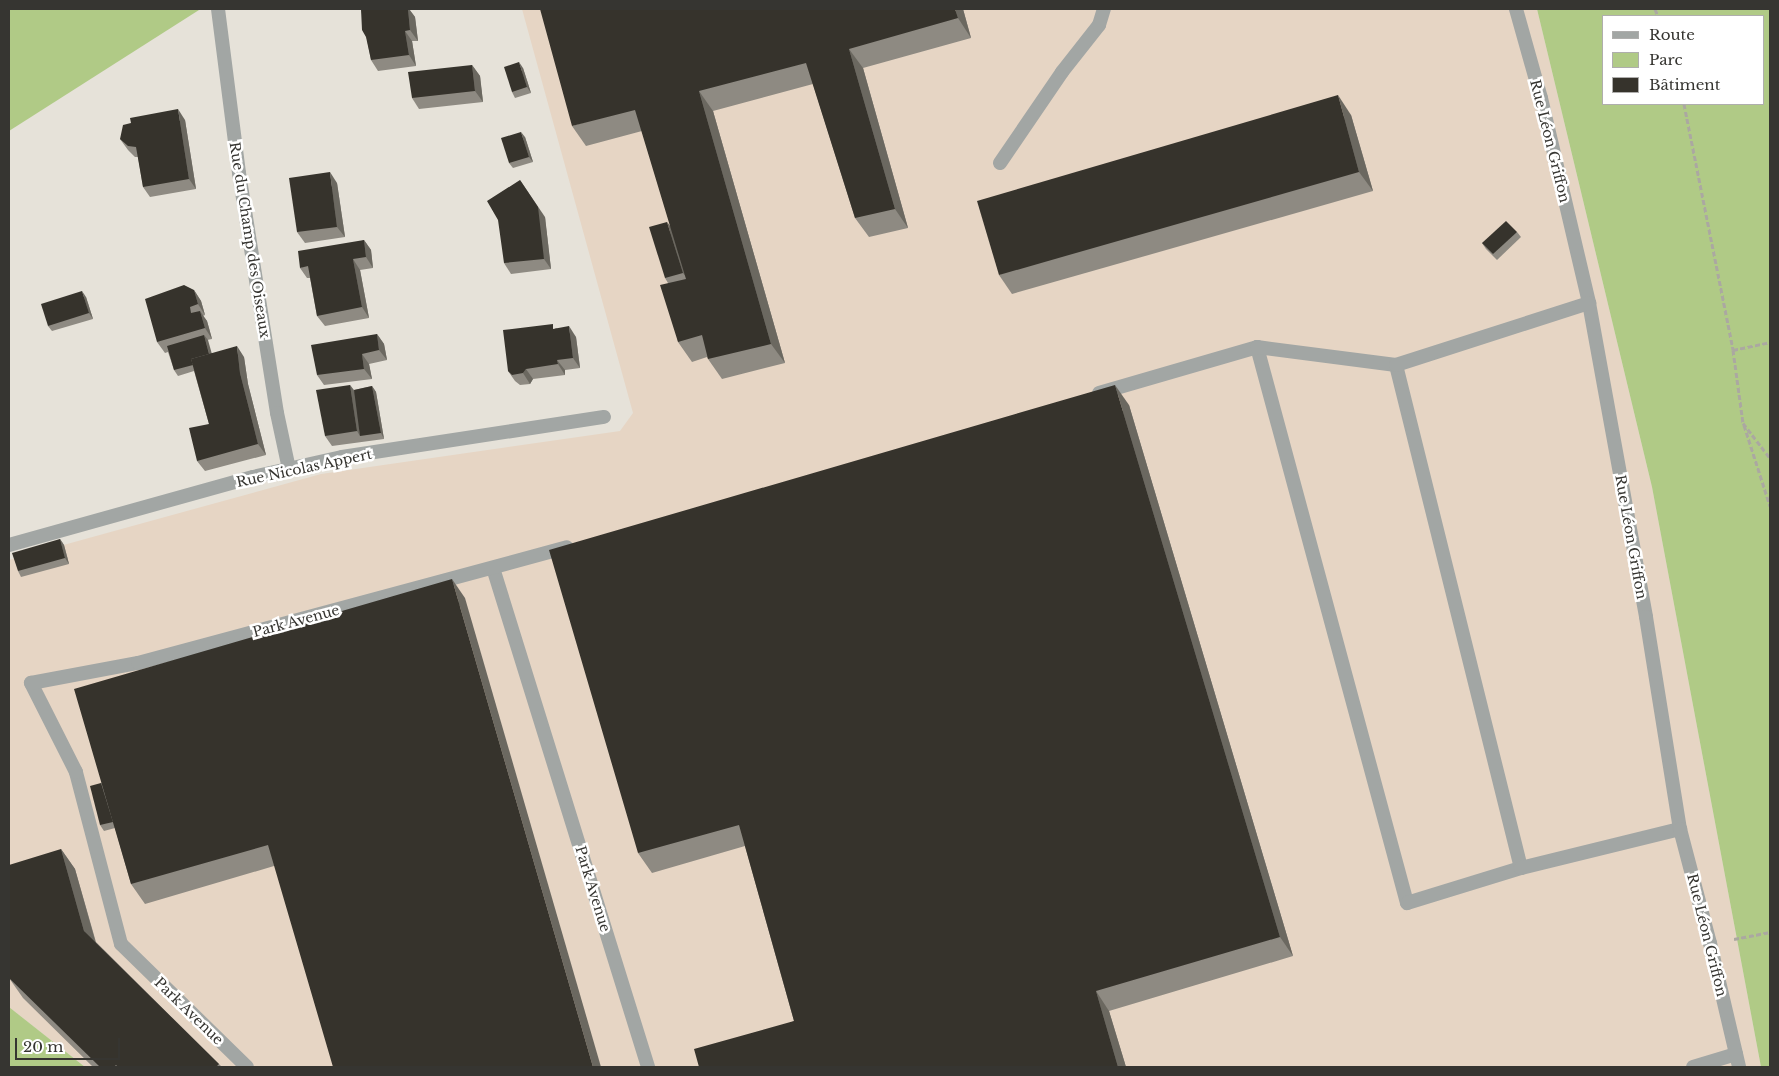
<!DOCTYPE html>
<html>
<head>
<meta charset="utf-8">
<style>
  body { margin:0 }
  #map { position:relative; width:1779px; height:1076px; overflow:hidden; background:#e6e2d9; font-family:"Libre Baskerville",serif }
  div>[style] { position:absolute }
  .industrial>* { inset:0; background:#e6d5c4 }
  .green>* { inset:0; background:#b0ca86 }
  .path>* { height:3px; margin-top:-1.5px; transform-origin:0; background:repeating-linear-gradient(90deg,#aba8a1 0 5px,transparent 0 7.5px) }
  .service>* { height:14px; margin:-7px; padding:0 7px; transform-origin:7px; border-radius:7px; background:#a2a6a4 }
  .minor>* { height:14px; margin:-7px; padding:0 7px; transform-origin:7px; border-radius:7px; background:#a2a6a4 }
  .wall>* { inset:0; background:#8e8a82 }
  .shaded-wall>* { inset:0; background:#6b6860 }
  .building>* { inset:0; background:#36332c }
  span { translate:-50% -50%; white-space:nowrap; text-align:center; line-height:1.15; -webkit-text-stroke:5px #fff; paint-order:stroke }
  .street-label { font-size:14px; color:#363531 }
  .frame { position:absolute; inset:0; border:10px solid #363531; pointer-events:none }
  .legend { position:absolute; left:1602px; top:15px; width:162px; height:90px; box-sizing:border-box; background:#fff; border:1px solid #afaead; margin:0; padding:6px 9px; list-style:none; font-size:15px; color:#363531 }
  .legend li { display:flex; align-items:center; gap:10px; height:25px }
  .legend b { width:25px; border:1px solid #afaead }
  .scale { position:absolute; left:15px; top:1038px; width:105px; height:22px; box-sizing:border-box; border:2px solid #363531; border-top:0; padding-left:6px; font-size:15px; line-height:18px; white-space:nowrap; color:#363531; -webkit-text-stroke:4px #fff; paint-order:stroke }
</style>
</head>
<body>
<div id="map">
  <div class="industrial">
    <i style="clip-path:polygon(522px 9px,1537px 9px,1652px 487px,1761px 1067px,85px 1067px,9px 1007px,9px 560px,321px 474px,620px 431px,633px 413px)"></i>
  </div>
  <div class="green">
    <i style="clip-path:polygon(9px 9px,199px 9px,199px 10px,9px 131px)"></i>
    <i style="clip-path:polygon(evenodd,1537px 9px,1770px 9px,1770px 1067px,1761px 1067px,1652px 487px,1537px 9px,1603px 16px,1763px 16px,1763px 104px,1603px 104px,1603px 16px)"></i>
    <i style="clip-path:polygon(9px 1007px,85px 1067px,9px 1067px)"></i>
  </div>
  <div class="path">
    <i style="left:1655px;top:9px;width:8px;rotate:67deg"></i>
    <i style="left:1684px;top:104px;width:251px;rotate:78.7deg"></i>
    <i style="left:1733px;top:350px;width:38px;rotate:-12deg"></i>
    <i style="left:1733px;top:350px;width:74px;rotate:82.2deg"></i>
    <i style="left:1743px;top:423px;width:44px;rotate:52.4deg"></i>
    <i style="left:1744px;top:425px;width:85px;rotate:72.2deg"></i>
    <i style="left:1734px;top:939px;width:37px;rotate:-11deg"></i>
  </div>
  <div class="service">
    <i style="left:1000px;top:163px;width:110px;rotate:-55.7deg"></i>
    <i style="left:1062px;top:72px;width:60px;rotate:-51.8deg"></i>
    <i style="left:1099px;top:25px;width:17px;rotate:-73deg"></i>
    <i style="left:1257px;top:347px;width:576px;rotate:74.9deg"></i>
    <i style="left:1407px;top:903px;width:119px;rotate:-17.1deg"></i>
    <i style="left:1521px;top:868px;width:518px;rotate:-103.96deg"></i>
    <i style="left:1521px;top:868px;width:164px;rotate:-13.8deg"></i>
    <i style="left:1693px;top:1067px;width:45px;rotate:-16.8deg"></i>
  </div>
  <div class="minor">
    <i style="left:218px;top:9px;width:165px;rotate:82.7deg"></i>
    <i style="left:239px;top:173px;width:243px;rotate:81deg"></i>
    <i style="left:277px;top:413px;width:57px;rotate:77.9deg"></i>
    <i style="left:1516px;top:9px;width:92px;rotate:74.3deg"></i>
    <i style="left:1541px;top:98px;width:211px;rotate:76.8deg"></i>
    <i style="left:1589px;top:303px;width:319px;rotate:79.7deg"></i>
    <i style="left:1646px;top:617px;width:215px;rotate:80.9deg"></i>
    <i style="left:1680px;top:829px;width:118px;rotate:75.3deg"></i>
    <i style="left:1710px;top:943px;width:127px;rotate:76.8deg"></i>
    <i style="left:1099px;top:393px;width:165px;rotate:-16.2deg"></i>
    <i style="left:1257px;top:347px;width:140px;rotate:7.4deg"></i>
    <i style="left:1396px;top:365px;width:203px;rotate:-17.8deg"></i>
    <i style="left:9px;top:545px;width:253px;rotate:-15.6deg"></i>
    <i style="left:253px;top:477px;width:91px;rotate:-12.7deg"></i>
    <i style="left:342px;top:457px;width:265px;rotate:-8.7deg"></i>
    <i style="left:493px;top:568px;width:523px;rotate:72.74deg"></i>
    <i style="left:247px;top:1067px;width:176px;rotate:-135.7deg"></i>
    <i style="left:121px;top:944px;width:178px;rotate:-104.7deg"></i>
    <i style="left:76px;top:772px;width:100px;rotate:-116.8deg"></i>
    <i style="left:31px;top:683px;width:109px;rotate:-10.6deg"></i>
    <i style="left:138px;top:663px;width:444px;rotate:-15.1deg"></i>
  </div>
  <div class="wall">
    <i style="clip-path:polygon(361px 9px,409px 9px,415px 17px,418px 41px,412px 41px,416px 66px,378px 71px,371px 60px)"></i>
    <i style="clip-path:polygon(963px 9px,971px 38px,863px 68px,908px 228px,869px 237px,855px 218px,813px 84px,713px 111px,785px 363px,722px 379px,708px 359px,707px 357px,692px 362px,678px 342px,668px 283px,665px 278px,671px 227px,642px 131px,586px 146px,572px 126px)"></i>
    <i style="clip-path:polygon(472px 65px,480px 76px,483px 102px,419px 109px,412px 98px)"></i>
    <i style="clip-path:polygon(523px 68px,531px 93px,515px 98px,512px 92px)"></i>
    <i style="clip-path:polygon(1351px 115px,1373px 191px,1012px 294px,999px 275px)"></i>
    <i style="clip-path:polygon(185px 120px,196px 189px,150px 197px,143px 187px,138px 157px,135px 157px,128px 150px,120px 139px)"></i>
    <i style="clip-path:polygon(525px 137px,533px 162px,513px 168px,509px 163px)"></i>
    <i style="clip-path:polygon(337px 183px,345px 237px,305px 243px,297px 232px)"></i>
    <i style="clip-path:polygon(545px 217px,551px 269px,511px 274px,504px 263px)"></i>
    <i style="clip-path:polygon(1517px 232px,1521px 237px,1497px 260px,1486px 249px,1482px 243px)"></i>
    <i style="clip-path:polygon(364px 240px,371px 250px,373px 268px,360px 270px,369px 318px,325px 326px,317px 316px,310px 278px,307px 278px,300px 268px)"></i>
    <i style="clip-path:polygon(194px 290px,201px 301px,205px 315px,203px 316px,207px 321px,212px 339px,207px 340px,211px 353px,244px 357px,248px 384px,266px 455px,205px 471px,197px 461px,209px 424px,194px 371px,178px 376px,174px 370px,168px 352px,165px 353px,157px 342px)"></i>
    <i style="clip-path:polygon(86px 297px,93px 319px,52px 331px,48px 326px)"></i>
    <i style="clip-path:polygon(556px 328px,576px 337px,580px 368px,565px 370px,565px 375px,533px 379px,530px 384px,520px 385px,515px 381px,508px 371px)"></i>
    <i style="clip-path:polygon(377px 334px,384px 344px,387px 360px,369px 364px,372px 379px,324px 385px,317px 375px)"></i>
    <i style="clip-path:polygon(350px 385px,354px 390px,372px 386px,376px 392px,384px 439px,332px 446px,325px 436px)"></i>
    <i style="clip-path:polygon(1129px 405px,1293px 956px,1109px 1011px,1126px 1067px,699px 1067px,794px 1021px,745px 846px,652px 873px,638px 853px)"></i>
    <i style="clip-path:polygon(60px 539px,64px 545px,69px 564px,21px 577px,18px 571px)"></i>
    <i style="clip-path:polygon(465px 598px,274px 866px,145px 904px,131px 884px,115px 828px,104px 831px,100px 825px,101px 783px)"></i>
    <i style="clip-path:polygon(61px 849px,75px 869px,96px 942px,219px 1064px,222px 1067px,93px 1067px,23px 998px,9px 978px)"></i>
  </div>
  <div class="shaded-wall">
    <i style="clip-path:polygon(408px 9px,409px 9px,415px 17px,418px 41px,410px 30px)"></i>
    <i style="clip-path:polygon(955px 9px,963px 9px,971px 38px,958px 18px)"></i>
    <i style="clip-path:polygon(405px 31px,412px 41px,416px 66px,409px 55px)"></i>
    <i style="clip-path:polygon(849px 49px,863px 68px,908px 228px,895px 209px)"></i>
    <i style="clip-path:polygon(519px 62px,523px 68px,531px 93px,527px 87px)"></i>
    <i style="clip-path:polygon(472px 65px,480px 76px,483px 102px,475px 91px)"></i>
    <i style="clip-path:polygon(699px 91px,713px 111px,785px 363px,771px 344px)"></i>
    <i style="clip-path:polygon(1338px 95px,1351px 115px,1373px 191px,1359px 172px)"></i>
    <i style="clip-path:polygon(178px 109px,185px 120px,196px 189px,189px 179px)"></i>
    <i style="clip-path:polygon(521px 132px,525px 137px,533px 162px,529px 157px)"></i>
    <i style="clip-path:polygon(330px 172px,337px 183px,345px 237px,337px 227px)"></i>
    <i style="clip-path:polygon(520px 180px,545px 217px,551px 269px,544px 259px)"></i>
    <i style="clip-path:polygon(667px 222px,671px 227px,687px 278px,683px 273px)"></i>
    <i style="clip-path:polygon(364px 240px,371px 250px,373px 268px,366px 257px)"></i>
    <i style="clip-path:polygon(353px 259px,360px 270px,369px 318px,362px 307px)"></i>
    <i style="clip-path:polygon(194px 290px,201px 301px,205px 315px,198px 304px)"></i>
    <i style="clip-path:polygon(82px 291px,86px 297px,93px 319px,89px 313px)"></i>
    <i style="clip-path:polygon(200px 311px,207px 321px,212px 339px,205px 328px)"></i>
    <i style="clip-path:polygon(569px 326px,576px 337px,580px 368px,573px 358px)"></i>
    <i style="clip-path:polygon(377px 334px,384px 344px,387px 360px,379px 350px)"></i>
    <i style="clip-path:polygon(204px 335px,208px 340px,215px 365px,211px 360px)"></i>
    <i style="clip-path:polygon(237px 346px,244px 357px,248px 384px,266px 455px,258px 444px,240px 373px)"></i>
    <i style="clip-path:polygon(362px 354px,369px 364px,372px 379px,364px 369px)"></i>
    <i style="clip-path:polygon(557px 360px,565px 370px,565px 375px,558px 364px)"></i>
    <i style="clip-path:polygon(526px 369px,533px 379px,530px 384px,523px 373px)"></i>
    <i style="clip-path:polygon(350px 385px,357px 395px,360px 436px,357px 431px)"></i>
    <i style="clip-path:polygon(1115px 385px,1129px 405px,1293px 956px,1280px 937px)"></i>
    <i style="clip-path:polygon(372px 386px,376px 392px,384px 439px,381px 433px)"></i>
    <i style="clip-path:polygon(60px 539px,64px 545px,69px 564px,65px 558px)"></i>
    <i style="clip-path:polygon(452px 579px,465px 598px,601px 1067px,593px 1067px)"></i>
    <i style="clip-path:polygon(61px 849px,75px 869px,98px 951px,84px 931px)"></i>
    <i style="clip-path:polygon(1096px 991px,1109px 1011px,1126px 1067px,1118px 1067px)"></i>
  </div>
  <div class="building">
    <i style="clip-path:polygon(361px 9px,408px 9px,410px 30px,405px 31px,409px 55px,371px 60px,366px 37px,362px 30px)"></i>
    <i style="clip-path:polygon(540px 9px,955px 9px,958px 18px,849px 49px,895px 209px,855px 218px,806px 63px,699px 91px,771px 344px,708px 359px,702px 335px,678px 342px,660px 285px,686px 279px,635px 110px,572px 126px)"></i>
    <i style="clip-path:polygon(519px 62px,527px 87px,512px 92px,504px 67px)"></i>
    <i style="clip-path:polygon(472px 65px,475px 91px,412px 98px,408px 72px)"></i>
    <i style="clip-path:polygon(1338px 95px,1359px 172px,999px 275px,977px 201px)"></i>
    <i style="clip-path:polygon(178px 109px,189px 179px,143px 187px,136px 147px,128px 146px,120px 139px,123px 125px,131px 123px,130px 118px)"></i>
    <i style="clip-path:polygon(521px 132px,529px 157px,509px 163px,501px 138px)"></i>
    <i style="clip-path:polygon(330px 172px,337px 227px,297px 232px,289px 178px)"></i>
    <i style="clip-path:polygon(520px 180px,538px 207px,544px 259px,504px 263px,498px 220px,487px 201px)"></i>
    <i style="clip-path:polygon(1506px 221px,1517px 232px,1493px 254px,1482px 243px)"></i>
    <i style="clip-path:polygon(667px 222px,683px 273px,665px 278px,649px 227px)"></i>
    <i style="clip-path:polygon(364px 240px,366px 257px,353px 259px,362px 307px,317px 316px,308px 266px,300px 268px,298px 251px)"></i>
    <i style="clip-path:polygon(184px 285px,194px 290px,198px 304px,190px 307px,191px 313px,200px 311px,205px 328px,157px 342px,145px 299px)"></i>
    <i style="clip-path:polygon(82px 291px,89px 313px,48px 326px,41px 304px)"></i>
    <i style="clip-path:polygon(553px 324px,553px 329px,569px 326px,573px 358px,557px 360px,558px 364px,526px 369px,523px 373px,512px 375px,508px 371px,503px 330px)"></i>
    <i style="clip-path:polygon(377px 334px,379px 350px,362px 354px,364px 369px,317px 375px,311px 345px)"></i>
    <i style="clip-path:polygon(204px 335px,209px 354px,191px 359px,193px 365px,174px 370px,167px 346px)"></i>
    <i style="clip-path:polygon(237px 346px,240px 373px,258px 444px,197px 461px,189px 428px,209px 424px,191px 359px)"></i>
    <i style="clip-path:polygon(350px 385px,357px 431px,325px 436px,316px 390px)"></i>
    <i style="clip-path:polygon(1115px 385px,1280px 937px,1096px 991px,1118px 1067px,699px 1067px,694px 1049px,794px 1021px,739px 825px,638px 853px,549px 550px)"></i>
    <i style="clip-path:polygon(372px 386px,381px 433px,360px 436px,354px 390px)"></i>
    <i style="clip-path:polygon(60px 539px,65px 558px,18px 571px,12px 553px)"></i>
    <i style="clip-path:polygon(452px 579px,593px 1067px,333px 1067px,268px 845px,131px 884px,74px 689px)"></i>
    <i style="clip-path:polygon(101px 783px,113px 822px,100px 825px,90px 786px)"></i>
    <i style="clip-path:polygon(61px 849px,84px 931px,219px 1064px,216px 1067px,118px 1067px,116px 1065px,114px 1067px,100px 1067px,9px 978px,9px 865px)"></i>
  </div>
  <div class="street-label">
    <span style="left:1550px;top:141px;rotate:76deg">Rue Léon Griffon</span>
    <span style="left:250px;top:240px;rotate:81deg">Rue du Champ des Oiseaux</span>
    <span style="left:304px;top:468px;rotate:-12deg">Rue Nicolas Appert</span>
    <span style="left:1631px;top:537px;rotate:80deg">Rue Léon Griffon</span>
    <span style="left:296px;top:621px;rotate:-15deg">Park Avenue</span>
    <span style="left:593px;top:889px;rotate:73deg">Park Avenue</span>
    <span style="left:1707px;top:935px;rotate:76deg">Rue Léon Griffon</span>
    <span style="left:189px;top:1011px;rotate:44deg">Park Avenue</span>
  </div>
  <div class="frame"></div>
  <ul class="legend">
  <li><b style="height:6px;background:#a2a6a4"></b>Route</li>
  <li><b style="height:14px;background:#b0ca86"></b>Parc</li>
  <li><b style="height:14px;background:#36332c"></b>Bâtiment</li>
  </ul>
  <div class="scale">20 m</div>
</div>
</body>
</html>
